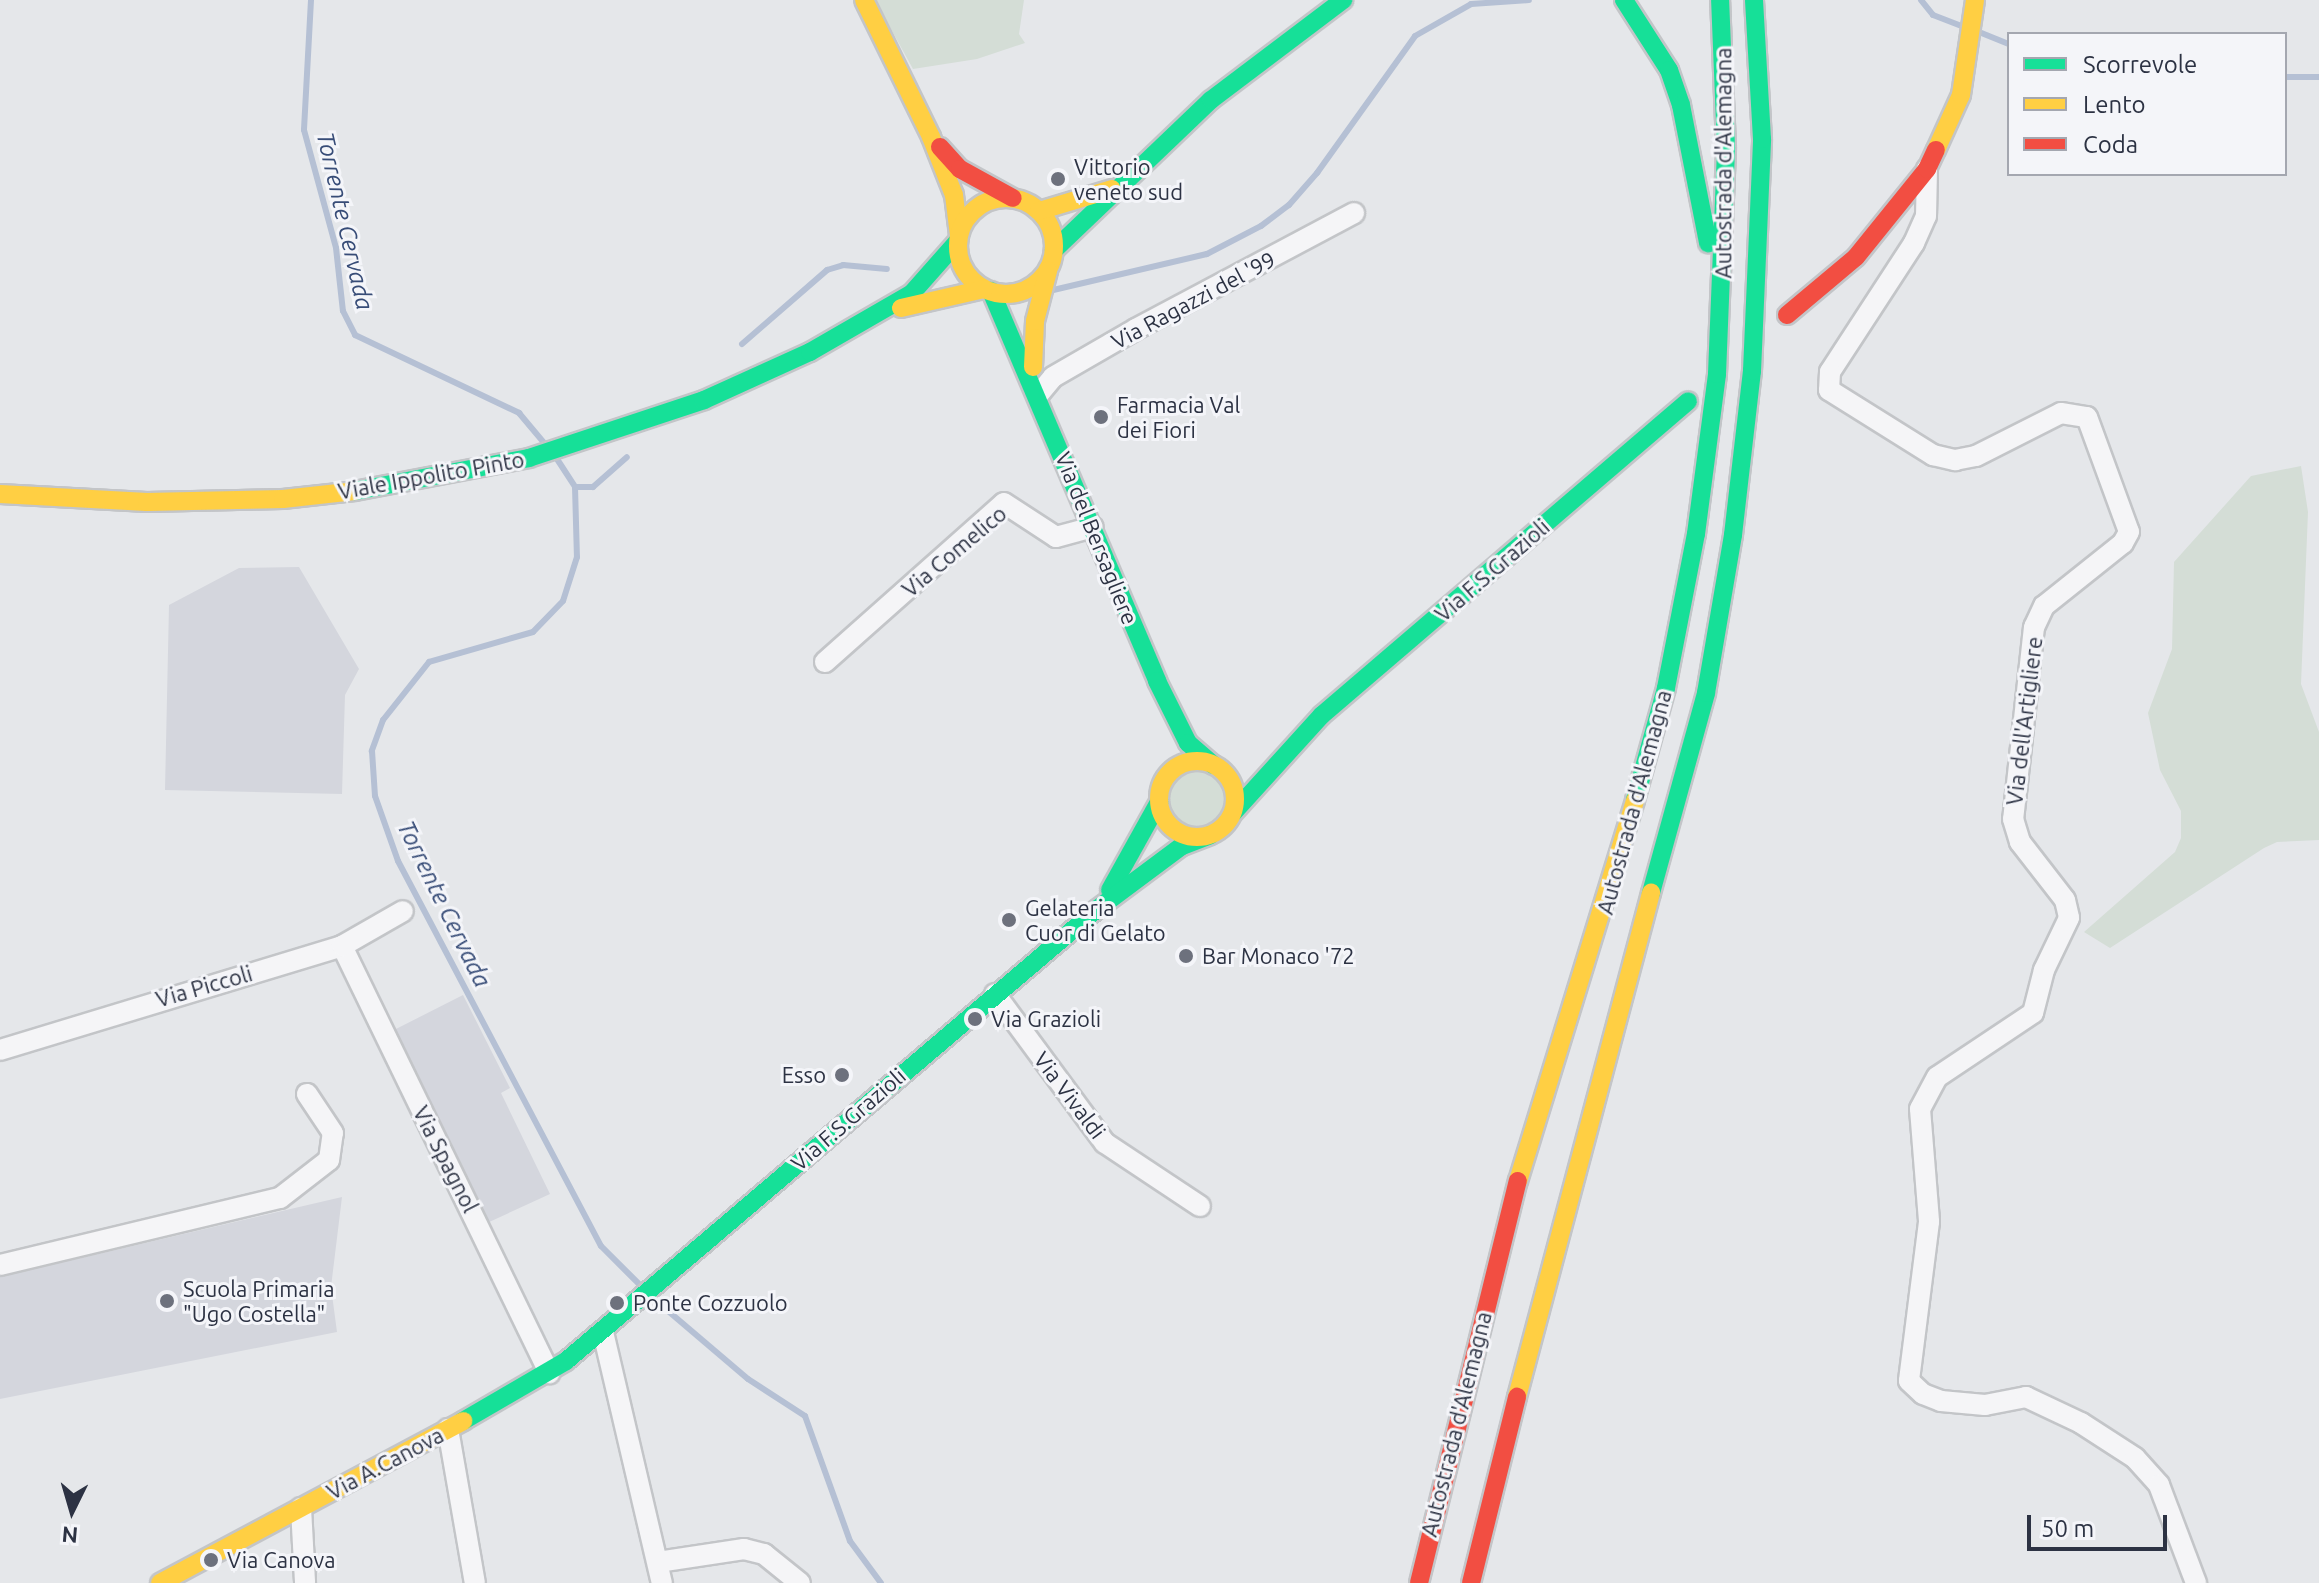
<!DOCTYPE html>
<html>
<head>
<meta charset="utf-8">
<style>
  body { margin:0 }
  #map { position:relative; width:2319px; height:1583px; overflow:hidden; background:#e5e7ea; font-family:Ubuntu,sans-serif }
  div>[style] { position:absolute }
  .built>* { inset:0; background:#d4d6dd }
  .green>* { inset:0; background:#d4ddd6 }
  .round { border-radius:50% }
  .stream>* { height:6px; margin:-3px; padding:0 3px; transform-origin:3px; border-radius:3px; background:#b5c0d4 }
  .roads { filter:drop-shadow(2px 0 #c3c5c8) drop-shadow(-2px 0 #c3c5c8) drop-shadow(0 2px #c3c5c8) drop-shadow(0 -2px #c3c5c8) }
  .street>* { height:20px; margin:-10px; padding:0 10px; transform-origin:10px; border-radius:10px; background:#f5f5f7 }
  .fast>* { height:18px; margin:-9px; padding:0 9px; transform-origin:9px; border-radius:9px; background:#16e098 }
  .slow>* { height:18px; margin:-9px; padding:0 9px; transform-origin:9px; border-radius:9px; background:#ffcf43 }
  .slow>.ring { margin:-9px; padding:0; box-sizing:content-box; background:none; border:18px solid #ffcf43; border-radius:50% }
  .jam>* { height:18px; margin:-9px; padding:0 9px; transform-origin:9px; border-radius:9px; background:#f24e42 }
  .dots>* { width:22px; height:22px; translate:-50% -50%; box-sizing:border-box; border:4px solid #f4f5f9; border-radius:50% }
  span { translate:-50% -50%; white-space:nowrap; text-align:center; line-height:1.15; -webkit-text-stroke:6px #f4f5f9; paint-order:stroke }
  .street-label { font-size:22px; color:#2c3243 }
  .poi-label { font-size:22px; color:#2c3243 }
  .left { translate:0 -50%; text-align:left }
  .right { translate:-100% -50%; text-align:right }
  .water-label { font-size:24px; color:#374c77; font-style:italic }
  .legend { position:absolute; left:2007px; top:32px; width:280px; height:144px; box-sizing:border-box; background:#f4f5f9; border:2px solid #a4a7b0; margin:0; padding:10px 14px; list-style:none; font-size:24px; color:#2c3243 }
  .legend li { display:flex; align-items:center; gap:16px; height:40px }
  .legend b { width:40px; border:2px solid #a4a7b0 }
  .north { position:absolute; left:32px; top:1471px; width:80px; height:80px; -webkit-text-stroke:6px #f4f5f9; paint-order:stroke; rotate:185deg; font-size:22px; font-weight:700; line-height:32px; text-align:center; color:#2c3243 }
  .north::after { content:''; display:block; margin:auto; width:28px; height:36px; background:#2c3243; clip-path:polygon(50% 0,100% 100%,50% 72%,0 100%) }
  .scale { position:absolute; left:2027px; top:1515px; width:140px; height:36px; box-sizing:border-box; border:4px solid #2c3243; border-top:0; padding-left:10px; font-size:24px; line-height:28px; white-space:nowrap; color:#2c3243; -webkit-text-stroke:6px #f4f5f9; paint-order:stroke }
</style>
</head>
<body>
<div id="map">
  <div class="built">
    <i style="clip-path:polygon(299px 567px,359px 669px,345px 695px,342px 794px,165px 790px,169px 605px,239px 568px)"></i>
    <i style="clip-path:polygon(463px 995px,510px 1088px,501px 1093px,550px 1194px,487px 1223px,392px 1031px)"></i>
    <i style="clip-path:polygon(342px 1197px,331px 1287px,337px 1332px,0 1399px,0 1277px)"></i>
  </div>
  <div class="green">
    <i style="clip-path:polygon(875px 0,1024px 0,1019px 34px,1025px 43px,977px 59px,913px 69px)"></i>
    <i style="clip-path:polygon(2301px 466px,2308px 512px,2301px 684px,2319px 732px,2319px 840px,2277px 842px,2264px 848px,2110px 948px,2084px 932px,2175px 852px,2181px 838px,2181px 811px,2160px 770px,2148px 713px,2172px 649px,2174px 562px,2251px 476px)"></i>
    <i class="round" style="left:1170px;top:772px;width:54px;height:54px"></i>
  </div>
  <div class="stream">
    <i style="left:311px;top:0;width:130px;rotate:93.1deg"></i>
    <i style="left:304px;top:130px;width:122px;rotate:74.8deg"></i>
    <i style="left:336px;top:248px;width:63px;rotate:83.7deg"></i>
    <i style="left:343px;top:311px;width:27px;rotate:63deg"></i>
    <i style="left:355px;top:335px;width:182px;rotate:25.4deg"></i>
    <i style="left:519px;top:413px;width:40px;rotate:50deg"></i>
    <i style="left:1921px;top:0;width:19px;rotate:51deg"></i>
    <i style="left:1933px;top:15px;width:34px;rotate:21deg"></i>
    <i style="left:1979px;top:32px;width:32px;rotate:22deg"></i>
    <i style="left:2285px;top:77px;width:34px"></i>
    <i style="left:1049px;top:291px;width:162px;rotate:-13.2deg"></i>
    <i style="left:1207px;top:254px;width:61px;rotate:-27.4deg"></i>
    <i style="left:1261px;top:226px;width:35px;rotate:-37deg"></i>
    <i style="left:1289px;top:205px;width:43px;rotate:-48.8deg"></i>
    <i style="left:1317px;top:173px;width:168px;rotate:-54.4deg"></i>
    <i style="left:1415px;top:36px;width:64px;rotate:-29.7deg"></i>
    <i style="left:1471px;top:4px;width:58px;rotate:-3.9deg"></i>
    <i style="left:742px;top:344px;width:113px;rotate:-41deg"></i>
    <i style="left:827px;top:270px;width:17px;rotate:-17deg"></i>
    <i style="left:843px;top:265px;width:44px;rotate:5.2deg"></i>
    <i style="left:557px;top:459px;width:33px;rotate:57deg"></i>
    <i style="left:575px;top:487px;width:70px;rotate:88.4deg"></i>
    <i style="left:577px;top:557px;width:46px;rotate:107.7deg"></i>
    <i style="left:563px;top:601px;width:43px;rotate:134.1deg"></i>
    <i style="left:533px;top:632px;width:108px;rotate:163.9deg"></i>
    <i style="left:429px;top:662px;width:74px;rotate:128.4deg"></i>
    <i style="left:383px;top:720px;width:33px;rotate:110deg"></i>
    <i style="left:372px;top:751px;width:45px;rotate:86.2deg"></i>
    <i style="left:375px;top:796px;width:69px;rotate:70.5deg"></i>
    <i style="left:398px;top:861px;width:435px;rotate:62.2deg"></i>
    <i style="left:601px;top:1246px;width:55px;rotate:45deg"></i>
    <i style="left:575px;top:487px;width:18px"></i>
    <i style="left:593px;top:487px;width:45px;rotate:-41.4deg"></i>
    <i style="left:654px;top:1299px;width:123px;rotate:40.4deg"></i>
    <i style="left:748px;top:1379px;width:68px;rotate:33deg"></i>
    <i style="left:805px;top:1416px;width:133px;rotate:70.2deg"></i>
    <i style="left:850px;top:1541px;width:52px;rotate:53.6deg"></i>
  </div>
  <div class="roads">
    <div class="street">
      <i style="left:1927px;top:169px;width:47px;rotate:91.2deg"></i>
      <i style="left:1926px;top:216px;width:30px;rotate:114deg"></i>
      <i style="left:1914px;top:243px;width:154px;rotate:123.1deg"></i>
      <i style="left:1830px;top:372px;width:18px;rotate:93deg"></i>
      <i style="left:1829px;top:390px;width:123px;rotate:32deg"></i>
      <i style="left:1933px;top:455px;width:23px;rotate:13deg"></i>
      <i style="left:1955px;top:460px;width:21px;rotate:-11deg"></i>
      <i style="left:1976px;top:456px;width:95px;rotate:-26.8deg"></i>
      <i style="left:2061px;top:413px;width:26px;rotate:9deg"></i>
      <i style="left:2087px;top:417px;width:122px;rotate:69.9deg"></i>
      <i style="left:2129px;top:532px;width:13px;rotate:119deg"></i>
      <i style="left:2123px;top:543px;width:101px;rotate:141.4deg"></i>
      <i style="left:2044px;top:606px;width:23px;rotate:115deg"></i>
      <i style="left:2034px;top:627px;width:193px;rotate:96.2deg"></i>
      <i style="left:2013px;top:819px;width:24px;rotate:73deg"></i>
      <i style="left:2020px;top:842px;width:73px;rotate:52.2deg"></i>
      <i style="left:2065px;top:900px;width:18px;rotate:77deg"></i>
      <i style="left:2069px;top:918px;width:58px;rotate:115.7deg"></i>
      <i style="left:2044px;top:970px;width:44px;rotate:104.3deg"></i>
      <i style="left:2033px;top:1013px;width:115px;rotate:146.3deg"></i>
      <i style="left:1937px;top:1077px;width:36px;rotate:118deg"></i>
      <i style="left:1920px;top:1109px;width:113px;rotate:85.4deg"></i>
      <i style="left:1929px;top:1222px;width:160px;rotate:97.2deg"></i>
      <i style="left:1909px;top:1381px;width:19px;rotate:43deg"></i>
      <i style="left:1923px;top:1394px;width:19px;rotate:21deg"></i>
      <i style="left:1941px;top:1401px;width:44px;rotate:5.2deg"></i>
      <i style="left:1985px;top:1405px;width:42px;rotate:-11deg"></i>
      <i style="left:2026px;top:1397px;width:61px;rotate:25.3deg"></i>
      <i style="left:2081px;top:1423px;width:64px;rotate:32.9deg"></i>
      <i style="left:2135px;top:1458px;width:36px;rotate:48deg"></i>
      <i style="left:2159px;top:1485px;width:105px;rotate:69.3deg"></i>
      <i style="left:1038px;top:395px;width:23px;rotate:-50deg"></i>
      <i style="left:1053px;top:377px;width:96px;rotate:-30deg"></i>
      <i style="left:1136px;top:329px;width:247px;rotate:-28deg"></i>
      <i style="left:825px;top:662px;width:239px;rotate:-41.6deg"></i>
      <i style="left:1004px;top:503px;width:62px;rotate:33.2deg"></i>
      <i style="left:1056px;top:537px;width:38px;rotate:-15deg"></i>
      <i style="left:342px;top:946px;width:475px;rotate:64.1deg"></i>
      <i style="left:995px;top:994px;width:185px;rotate:53.6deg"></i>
      <i style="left:1105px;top:1143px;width:114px;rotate:33.6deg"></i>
      <i style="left:0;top:1050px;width:357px;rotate:-16.9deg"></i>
      <i style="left:342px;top:946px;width:70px;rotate:-29.8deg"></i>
      <i style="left:0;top:1265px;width:288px;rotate:-13.5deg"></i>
      <i style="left:280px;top:1198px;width:62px;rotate:-37.8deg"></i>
      <i style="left:329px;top:1160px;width:27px;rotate:-82deg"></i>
      <i style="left:333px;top:1133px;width:47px;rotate:-123.7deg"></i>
      <i style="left:603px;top:1332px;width:258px;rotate:76.8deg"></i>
      <i style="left:448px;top:1429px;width:156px;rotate:80.1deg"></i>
      <i style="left:301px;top:1508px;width:75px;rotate:86.9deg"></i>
      <i style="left:658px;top:1562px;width:87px;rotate:-8.6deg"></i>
      <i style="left:744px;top:1549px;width:21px;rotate:14deg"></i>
      <i style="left:764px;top:1554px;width:46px;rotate:38.9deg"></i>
    </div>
    <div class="fast">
      <i style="left:1624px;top:0;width:83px;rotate:57.3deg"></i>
      <i style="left:1669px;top:70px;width:37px;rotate:71deg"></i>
      <i style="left:1681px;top:105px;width:141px;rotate:78.9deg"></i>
      <i style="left:1054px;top:250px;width:217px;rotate:-43.7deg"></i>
      <i style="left:1211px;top:100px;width:166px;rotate:-37.1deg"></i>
      <i style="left:991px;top:291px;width:424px;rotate:66.9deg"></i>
      <i style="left:1157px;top:681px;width:69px;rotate:63.4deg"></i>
      <i style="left:1188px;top:743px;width:33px;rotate:41deg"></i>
      <i style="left:355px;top:491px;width:177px;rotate:-10.7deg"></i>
      <i style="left:529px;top:458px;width:184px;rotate:-18.3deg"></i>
      <i style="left:704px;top:400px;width:116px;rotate:-24.4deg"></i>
      <i style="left:810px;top:352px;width:118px;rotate:-30deg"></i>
      <i style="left:912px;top:293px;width:69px;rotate:-48.5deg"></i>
      <i style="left:1635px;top:800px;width:116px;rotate:-74.5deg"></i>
      <i style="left:1666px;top:688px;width:157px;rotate:-79deg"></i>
      <i style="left:1696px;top:534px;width:161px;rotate:-82.5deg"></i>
      <i style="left:1717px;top:374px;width:227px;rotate:-87.7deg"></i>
      <i style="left:1726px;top:147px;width:147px;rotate:-92.3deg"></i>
      <i style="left:1233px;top:813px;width:132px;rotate:-47.8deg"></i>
      <i style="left:1322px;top:715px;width:482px;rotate:-40.6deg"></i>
      <i style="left:1110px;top:890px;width:101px;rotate:-60.9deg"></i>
      <i style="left:1651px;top:893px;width:207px;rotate:-74.6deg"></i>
      <i style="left:1706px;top:693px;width:160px;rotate:-80.3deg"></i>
      <i style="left:1733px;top:535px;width:165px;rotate:-83.4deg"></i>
      <i style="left:1752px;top:371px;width:232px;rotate:-87.5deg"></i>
      <i style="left:1762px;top:139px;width:139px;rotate:-93.3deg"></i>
      <i style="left:463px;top:1421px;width:119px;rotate:-30.2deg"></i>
      <i style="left:566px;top:1361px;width:696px;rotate:-40.4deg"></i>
      <i style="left:1096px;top:910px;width:107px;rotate:-36.7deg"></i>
      <i style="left:1182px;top:846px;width:30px;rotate:-21deg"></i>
    </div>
    <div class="slow">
      <i style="left:864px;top:0;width:153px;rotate:63.9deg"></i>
      <i style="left:931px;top:137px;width:62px;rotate:68.4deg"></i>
      <i style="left:954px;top:195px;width:40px;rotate:82.9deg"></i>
      <i style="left:1936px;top:150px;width:60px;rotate:-65.6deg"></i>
      <i style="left:1961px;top:95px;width:96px;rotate:-81.6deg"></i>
      <i class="ring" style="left:958px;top:198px;width:78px;height:78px"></i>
      <i style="left:1039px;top:211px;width:76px;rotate:-16.8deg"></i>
      <i style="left:901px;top:308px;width:85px;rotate:-12.9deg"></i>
      <i style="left:1033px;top:367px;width:46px;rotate:-87.5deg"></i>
      <i style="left:1035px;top:321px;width:52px;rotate:-75.4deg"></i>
      <i style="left:0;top:494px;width:147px;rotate:3.1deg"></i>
      <i style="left:147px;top:502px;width:136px;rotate:-1.3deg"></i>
      <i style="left:283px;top:499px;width:72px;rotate:-6.3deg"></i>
      <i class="ring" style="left:1159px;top:761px;width:58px;height:58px"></i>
      <i style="left:1518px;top:1181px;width:399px;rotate:-72.9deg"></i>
      <i style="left:1517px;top:1397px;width:522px;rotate:-75.11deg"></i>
      <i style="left:160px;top:1583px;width:344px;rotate:-28.1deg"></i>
    </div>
    <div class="jam">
      <i style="left:940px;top:147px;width:30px;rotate:48deg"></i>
      <i style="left:960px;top:169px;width:60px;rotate:28.7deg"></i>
      <i style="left:1787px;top:315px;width:90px;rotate:-40deg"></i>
      <i style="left:1856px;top:257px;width:113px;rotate:-51.1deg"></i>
      <i style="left:1927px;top:169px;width:21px;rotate:-65deg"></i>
      <i style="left:1419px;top:1583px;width:414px;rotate:-76.2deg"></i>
      <i style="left:1471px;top:1583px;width:192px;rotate:-76.1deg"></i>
    </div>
  </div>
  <div class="dots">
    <i style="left:1058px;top:179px;background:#6d717d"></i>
    <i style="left:1101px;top:417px;background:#6d717d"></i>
    <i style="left:1009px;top:920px;background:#6d717d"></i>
    <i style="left:1186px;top:956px;background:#6d717d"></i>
    <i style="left:975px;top:1019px;background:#6d717d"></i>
    <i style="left:842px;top:1075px;background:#6d717d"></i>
    <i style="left:167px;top:1301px;background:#6d717d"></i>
    <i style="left:617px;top:1303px;background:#6d717d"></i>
    <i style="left:211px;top:1560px;background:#6d717d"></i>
  </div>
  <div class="street-label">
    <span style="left:1723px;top:163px;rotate:-90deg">Autostrada d'Alemagna</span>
    <span style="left:1193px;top:300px;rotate:-28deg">Via Ragazzi del '99</span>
    <span style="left:431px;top:475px;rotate:-10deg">Viale Ippolito Pinto</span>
    <span style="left:1097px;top:538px;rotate:68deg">Via del Bersagliere</span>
    <span style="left:954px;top:551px;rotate:-40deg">Via Comelico</span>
    <span style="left:1492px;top:570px;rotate:-41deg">Via F.S.Grazioli</span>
    <span style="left:2024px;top:721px;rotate:-83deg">Via dell'Artigliere</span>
    <span style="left:1634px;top:802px;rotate:-75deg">Autostrada d'Alemagna</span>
    <span style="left:204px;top:986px;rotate:-16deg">Via Piccoli</span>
    <span style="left:1070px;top:1095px;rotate:53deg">Via Vivaldi</span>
    <span style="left:848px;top:1119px;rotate:-41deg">Via F.S.Grazioli</span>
    <span style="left:446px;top:1159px;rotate:63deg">Via Spagnol</span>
    <span style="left:1456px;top:1424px;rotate:-76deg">Autostrada d'Alemagna</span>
    <span style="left:385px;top:1463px;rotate:-28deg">Via A.Canova</span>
  </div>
  <div class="poi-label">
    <span class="left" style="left:1074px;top:179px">Vittorio<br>veneto sud</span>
    <span class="left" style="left:1117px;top:417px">Farmacia Val<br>dei Fiori</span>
    <span class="left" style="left:1025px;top:920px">Gelateria<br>Cuor di Gelato</span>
    <span class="left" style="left:1202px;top:956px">Bar Monaco '72</span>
    <span class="left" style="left:991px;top:1019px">Via Grazioli</span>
    <span class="right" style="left:826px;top:1075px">Esso</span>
    <span class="left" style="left:183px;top:1301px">Scuola Primaria<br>"Ugo Costella"</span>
    <span class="left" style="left:633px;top:1303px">Ponte Cozzuolo</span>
    <span class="left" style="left:227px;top:1560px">Via Canova</span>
  </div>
  <div class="water-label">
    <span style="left:345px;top:221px;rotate:77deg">Torrente Cervada</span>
    <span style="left:444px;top:904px;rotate:64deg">Torrente Cervada</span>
  </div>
  <ul class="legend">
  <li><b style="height:10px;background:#16e098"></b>Scorrevole</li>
  <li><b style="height:10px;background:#ffcf43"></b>Lento</li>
  <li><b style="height:10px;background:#f24e42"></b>Coda</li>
  </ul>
  <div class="north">N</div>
  <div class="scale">50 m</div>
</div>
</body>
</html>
